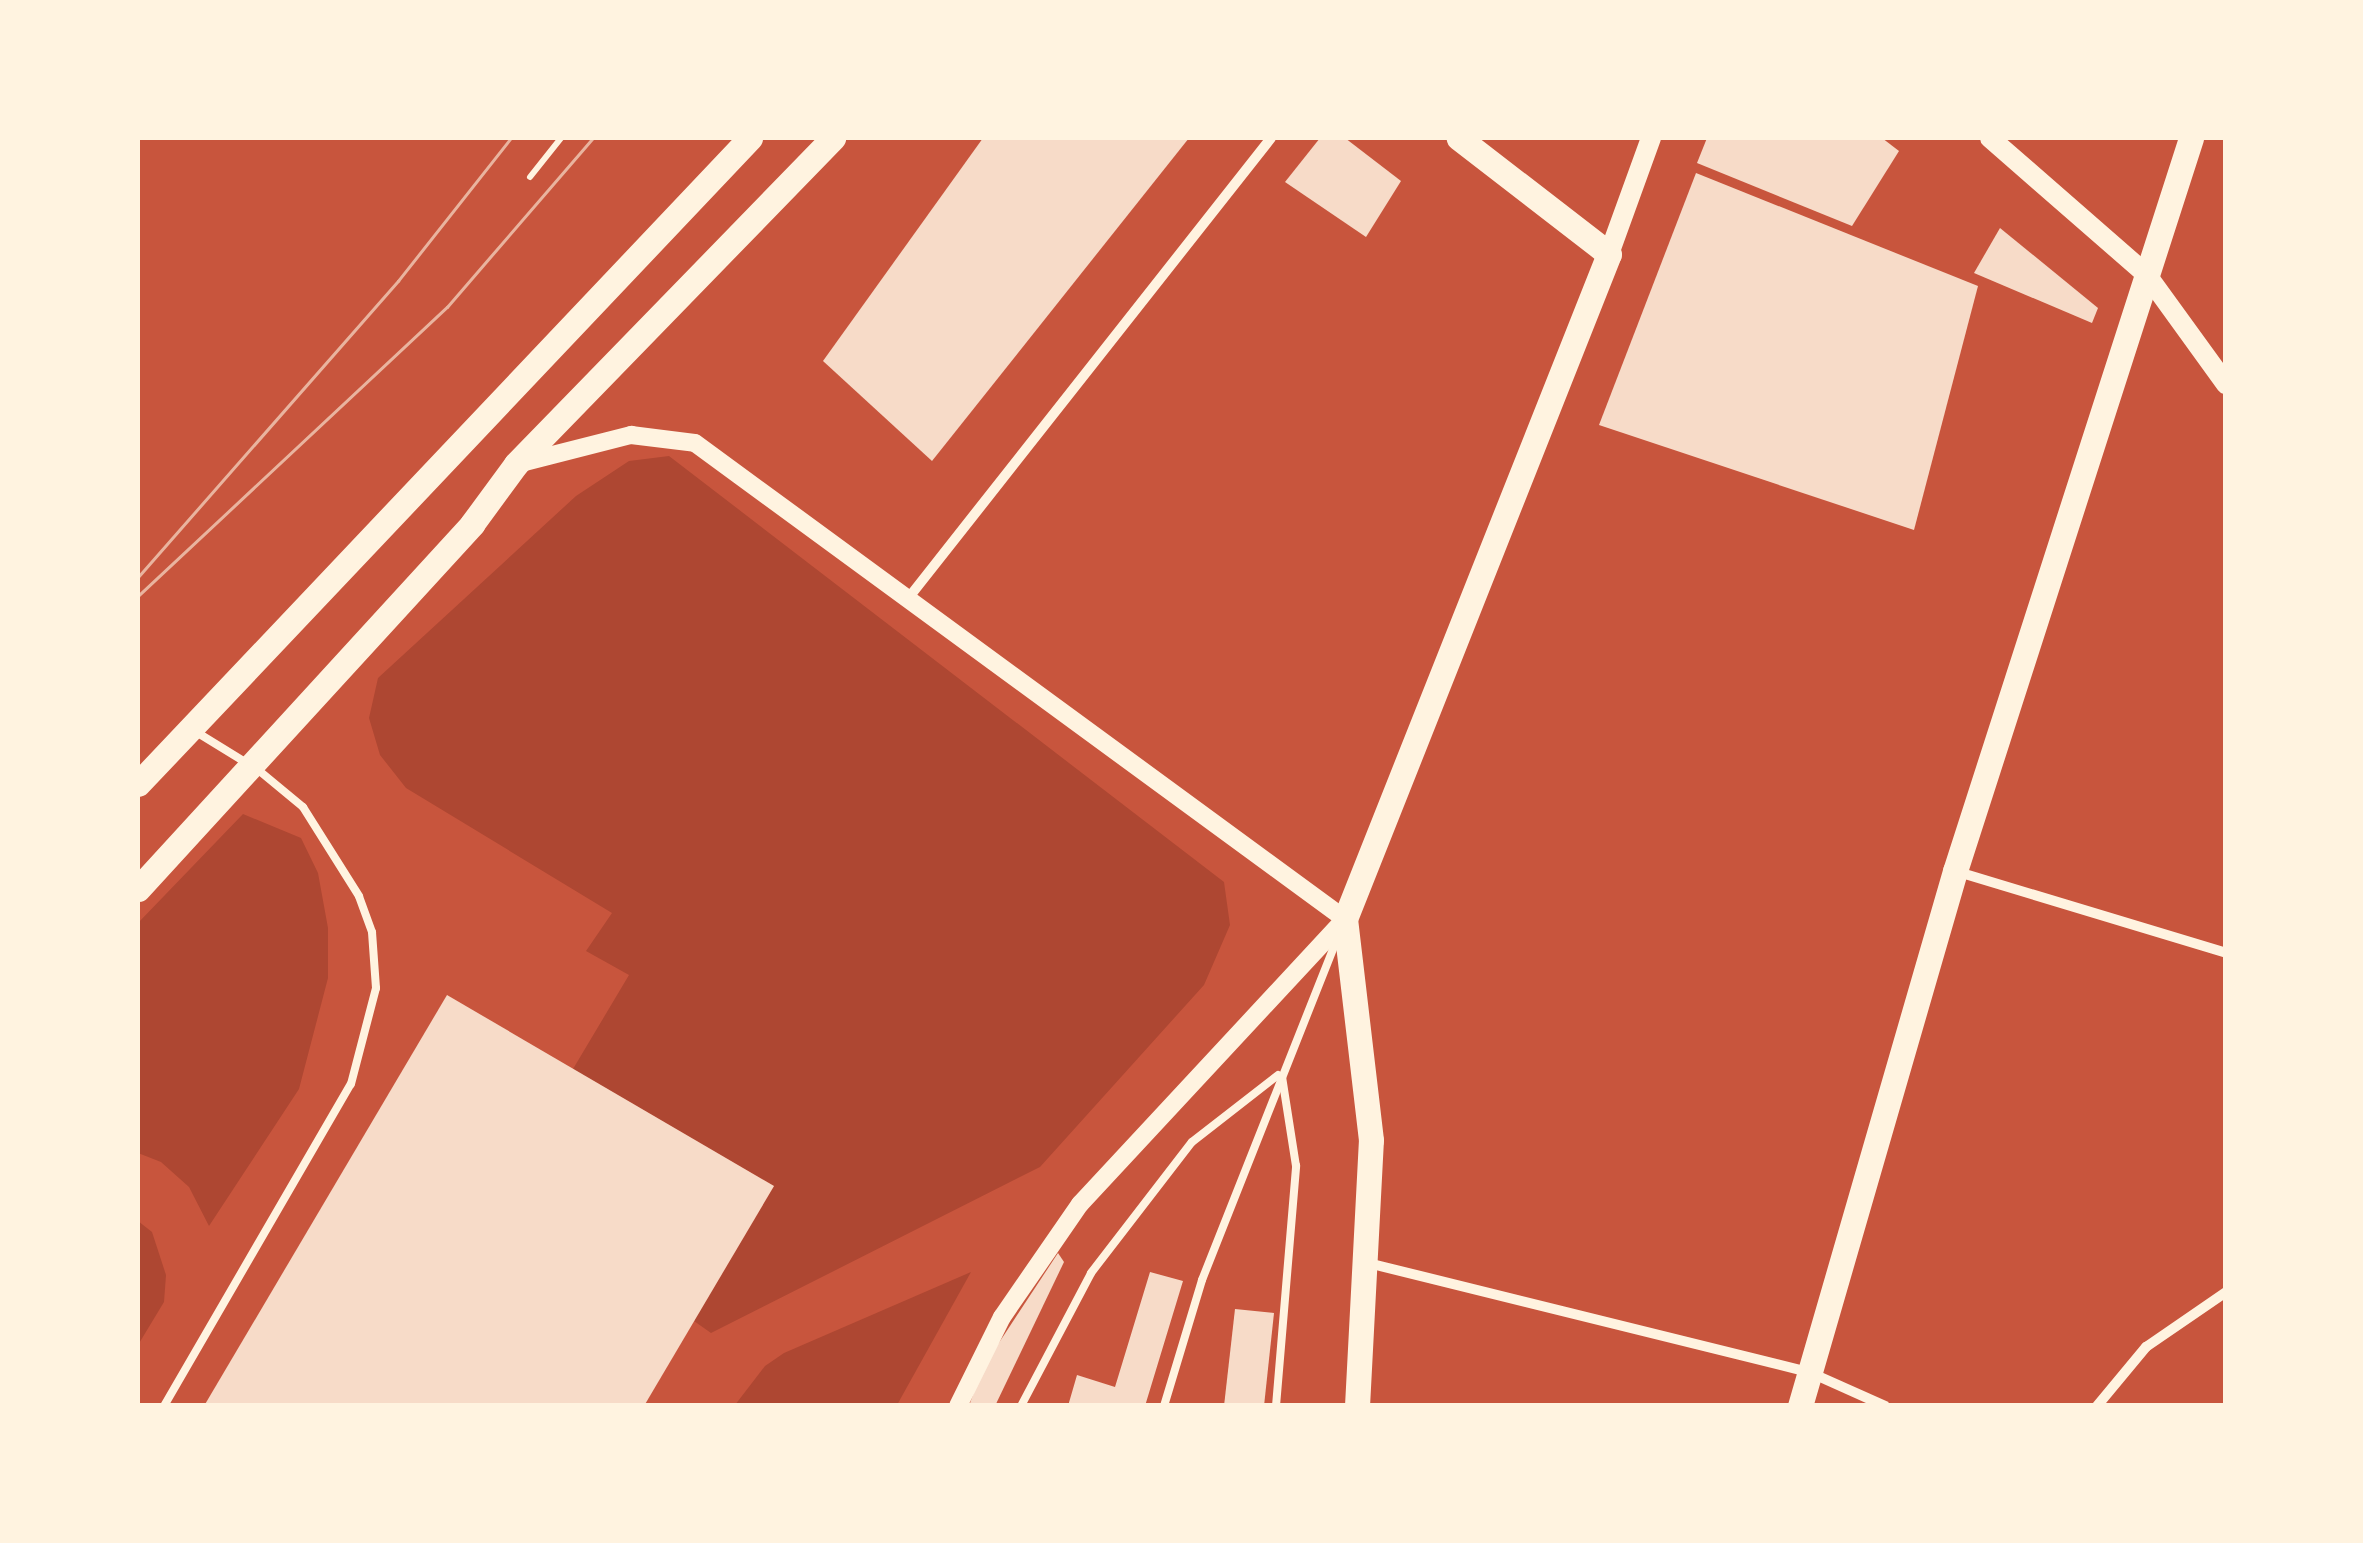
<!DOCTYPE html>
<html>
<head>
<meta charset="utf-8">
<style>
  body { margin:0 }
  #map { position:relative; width:2363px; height:1543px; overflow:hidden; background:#c8553d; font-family:"DM Sans",sans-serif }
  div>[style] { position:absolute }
  .green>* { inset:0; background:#ae4732 }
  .building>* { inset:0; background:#f7dbc8 }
  .path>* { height:6px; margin:-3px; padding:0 3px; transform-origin:3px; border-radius:3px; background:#fff3e0 }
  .service>* { height:8px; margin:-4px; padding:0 4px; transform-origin:4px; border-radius:4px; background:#fff3e0 }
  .minor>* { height:10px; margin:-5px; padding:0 5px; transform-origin:5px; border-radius:5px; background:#fff3e0 }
  .tertiary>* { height:18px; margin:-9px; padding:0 9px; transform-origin:9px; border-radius:9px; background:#fff3e0 }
  .secondary>* { height:20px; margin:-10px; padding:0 10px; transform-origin:10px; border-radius:10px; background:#fff3e0 }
  .primary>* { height:25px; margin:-12.5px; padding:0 12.5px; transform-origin:12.5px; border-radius:12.5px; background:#fff3e0 }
  .tram>* { height:2.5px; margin:-1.25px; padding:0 1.25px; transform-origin:1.25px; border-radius:1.25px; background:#e9b49f }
  span { translate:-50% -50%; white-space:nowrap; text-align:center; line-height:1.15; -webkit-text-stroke:8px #fff3e0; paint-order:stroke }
  .frame { position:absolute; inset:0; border:140px solid #fff3e0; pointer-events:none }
</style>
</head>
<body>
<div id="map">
  <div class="green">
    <i style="clip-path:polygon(669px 456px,1224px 882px,1230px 925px,1204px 985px,1040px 1167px,711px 1333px,694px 1321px,774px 1186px,573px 1069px,629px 975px,586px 951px,612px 913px,406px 788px,380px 755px,369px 718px,378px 678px,576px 496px,629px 461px)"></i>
    <i style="clip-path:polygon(243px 814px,301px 838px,318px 873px,328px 928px,328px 978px,299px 1089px,209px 1226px,189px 1187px,161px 1162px,138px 1153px,138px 923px)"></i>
    <i style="clip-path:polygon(138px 1221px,152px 1232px,166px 1275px,164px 1302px,138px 1345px)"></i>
    <i style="clip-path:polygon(971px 1272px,897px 1405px,735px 1405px,765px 1366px,784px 1353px)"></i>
  </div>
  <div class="building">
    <i style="clip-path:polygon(983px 138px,1189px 138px,932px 461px,823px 361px)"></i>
    <i style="clip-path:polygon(1320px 138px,1345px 138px,1401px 181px,1366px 237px,1285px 182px)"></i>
    <i style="clip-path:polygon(1707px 138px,1882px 138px,1899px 151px,1852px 226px,1697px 163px)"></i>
    <i style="clip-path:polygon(1696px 173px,1978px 286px,1914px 530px,1599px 425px)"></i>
    <i style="clip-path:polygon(2000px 228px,2098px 308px,2092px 323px,1974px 273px)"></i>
    <i style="clip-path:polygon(447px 995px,774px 1186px,644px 1406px,204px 1406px)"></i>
    <i style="clip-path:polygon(1058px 1253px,1064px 1262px,995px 1406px,969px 1406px,983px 1367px)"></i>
    <i style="clip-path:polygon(1150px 1272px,1183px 1281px,1145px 1406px,1068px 1406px,1077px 1375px,1115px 1387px)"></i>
    <i style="clip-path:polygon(1235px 1309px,1274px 1313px,1264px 1406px,1224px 1406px)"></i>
  </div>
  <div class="path">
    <i style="left:530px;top:177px;width:50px;rotate:-51.5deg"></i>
  </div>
  <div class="service">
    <i style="left:193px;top:730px;width:61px;rotate:31.6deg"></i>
    <i style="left:164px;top:1406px;width:372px;rotate:-59.9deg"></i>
    <i style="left:351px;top:1084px;width:99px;rotate:-75.4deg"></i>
    <i style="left:376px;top:988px;width:56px;rotate:-94.1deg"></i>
    <i style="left:372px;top:932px;width:38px;rotate:-110deg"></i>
    <i style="left:359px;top:896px;width:105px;rotate:-122.2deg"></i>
    <i style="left:303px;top:807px;width:60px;rotate:-140.4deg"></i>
    <i style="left:1021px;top:1406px;width:150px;rotate:-62.2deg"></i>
    <i style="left:1091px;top:1273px;width:165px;rotate:-52.4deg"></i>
    <i style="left:1192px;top:1142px;width:109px;rotate:-37.9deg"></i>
    <i style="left:1164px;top:1406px;width:132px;rotate:-73.2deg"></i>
    <i style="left:1202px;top:1280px;width:369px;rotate:-68.4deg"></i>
    <i style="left:1276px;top:1406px;width:241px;rotate:-85.2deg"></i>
    <i style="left:1296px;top:1166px;width:90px;rotate:-98.9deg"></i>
  </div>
  <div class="minor">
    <i style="left:910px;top:596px;width:583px;rotate:-51.75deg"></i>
    <i style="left:1955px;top:871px;width:283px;rotate:16.8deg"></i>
    <i style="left:1368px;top:1263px;width:454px;rotate:13.9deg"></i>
    <i style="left:1809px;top:1372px;width:83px;rotate:24.1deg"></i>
    <i style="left:2097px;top:1406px;width:77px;rotate:-50.3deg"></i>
    <i style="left:2146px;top:1347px;width:97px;rotate:-34.5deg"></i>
  </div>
  <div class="tertiary">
    <i style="left:517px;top:464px;width:118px;rotate:-14.3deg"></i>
    <i style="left:631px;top:435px;width:64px;rotate:7.1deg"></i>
    <i style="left:695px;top:443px;width:806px;rotate:36.22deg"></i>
    <i style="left:1345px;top:919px;width:389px;rotate:132.9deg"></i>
    <i style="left:1080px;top:1204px;width:137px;rotate:124.6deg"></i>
    <i style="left:1002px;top:1317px;width:99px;rotate:116.3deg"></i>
  </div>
  <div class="secondary">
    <i style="left:1990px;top:138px;width:208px;rotate:41.1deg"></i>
    <i style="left:2147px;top:275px;width:135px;rotate:54.1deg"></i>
    <i style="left:1609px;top:254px;width:123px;rotate:-70.1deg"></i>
  </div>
  <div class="primary">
    <i style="left:138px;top:784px;width:890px;rotate:-46.55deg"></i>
    <i style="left:138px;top:889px;width:495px;rotate:-47.5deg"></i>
    <i style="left:472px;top:524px;width:74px;rotate:-53.7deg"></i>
    <i style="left:516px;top:464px;width:455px;rotate:-45.8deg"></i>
    <i style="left:1357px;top:1406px;width:266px;rotate:-87deg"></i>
    <i style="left:1371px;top:1140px;width:223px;rotate:-96.7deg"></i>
    <i style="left:1345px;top:919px;width:715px;rotate:-68.35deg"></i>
    <i style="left:1609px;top:254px;width:190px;rotate:-142.3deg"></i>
    <i style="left:1800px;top:1406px;width:557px;rotate:-73.84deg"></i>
    <i style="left:1955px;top:871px;width:770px;rotate:-72.15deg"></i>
  </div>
  <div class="tram">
    <i style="left:138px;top:577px;width:394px;rotate:-48.7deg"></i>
    <i style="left:398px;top:281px;width:182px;rotate:-51.7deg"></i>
    <i style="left:138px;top:596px;width:423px;rotate:-43.1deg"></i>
    <i style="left:447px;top:307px;width:223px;rotate:-49.2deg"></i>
  </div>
  <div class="frame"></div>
</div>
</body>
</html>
